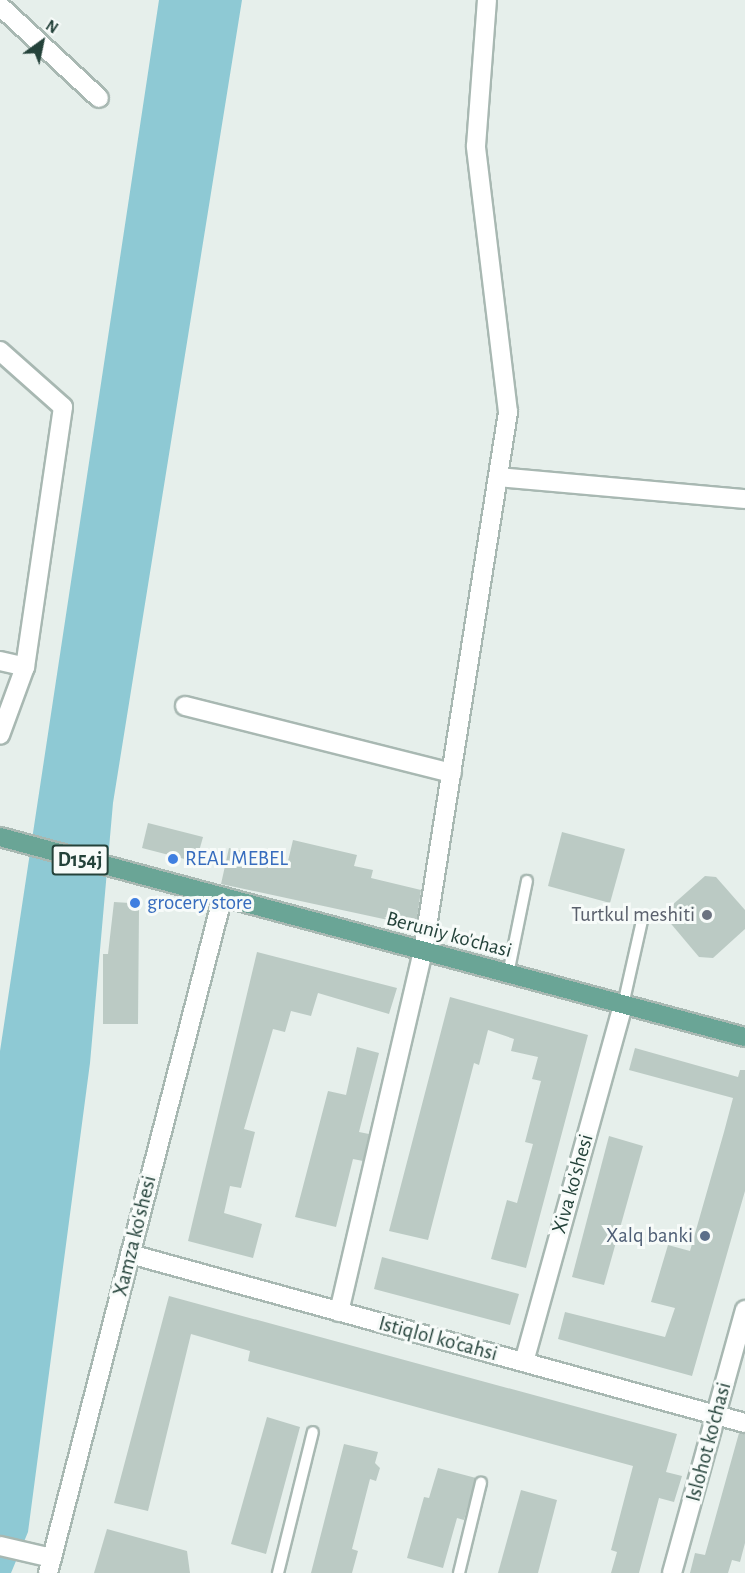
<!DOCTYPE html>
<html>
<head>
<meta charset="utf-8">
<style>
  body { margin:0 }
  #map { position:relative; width:745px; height:1573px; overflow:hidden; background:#e6efeb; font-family:"Alegreya Sans",sans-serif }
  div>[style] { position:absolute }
  .water>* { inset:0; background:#8ec9d4 }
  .building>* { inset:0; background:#bbcac4 }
  .roads { filter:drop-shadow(2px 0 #a8b8b2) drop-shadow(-2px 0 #a8b8b2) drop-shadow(0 2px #a8b8b2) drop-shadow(0 -2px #a8b8b2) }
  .lane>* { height:10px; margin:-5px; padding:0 5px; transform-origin:5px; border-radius:5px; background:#fff }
  .street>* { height:18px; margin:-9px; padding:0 9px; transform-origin:9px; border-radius:9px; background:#fff }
  .primary>* { height:18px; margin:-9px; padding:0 9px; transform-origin:9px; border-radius:9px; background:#6aa596 }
  .dots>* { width:16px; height:16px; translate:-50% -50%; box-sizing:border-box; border:3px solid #f7fbf9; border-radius:50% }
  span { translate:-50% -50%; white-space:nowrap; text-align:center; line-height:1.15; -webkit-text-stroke:6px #f7fbf9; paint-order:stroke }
  .shield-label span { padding:2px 4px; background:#f7fbf9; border:2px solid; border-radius:4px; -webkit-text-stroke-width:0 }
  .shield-label { font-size:20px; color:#24423a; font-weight:700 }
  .shop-label { font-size:21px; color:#366cbe }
  .left { translate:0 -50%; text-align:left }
  .worship-label { font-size:21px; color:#5b616d }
  .right { translate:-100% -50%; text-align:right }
  .street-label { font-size:21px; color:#24423a }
  .service-label { font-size:21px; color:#4e5e75 }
  .north { position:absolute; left:12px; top:12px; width:60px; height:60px; -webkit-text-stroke:4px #f7fbf9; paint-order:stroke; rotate:33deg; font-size:16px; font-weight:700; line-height:24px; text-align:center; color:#24423a }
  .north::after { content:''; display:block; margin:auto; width:21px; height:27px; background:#24423a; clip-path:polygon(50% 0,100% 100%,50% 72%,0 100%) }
</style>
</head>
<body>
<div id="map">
  <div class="water">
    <i style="clip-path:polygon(159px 0,242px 0,113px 803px,90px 1063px,28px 1532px,11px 1573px,0 1573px,0 1051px)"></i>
  </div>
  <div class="building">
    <i style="clip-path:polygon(148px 823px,203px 837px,196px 862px,142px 848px)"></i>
    <i style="clip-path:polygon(562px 832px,625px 849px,610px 903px,548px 886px)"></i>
    <i style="clip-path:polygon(293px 840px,357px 855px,354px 866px,373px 870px,371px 878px,421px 890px,416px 926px,221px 884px,229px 848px,288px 861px)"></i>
    <i style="clip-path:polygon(705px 876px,716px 877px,745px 910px,745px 929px,713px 958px,699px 957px,667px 919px,670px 907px)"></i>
    <i style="clip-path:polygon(114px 902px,130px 903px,139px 910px,138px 1024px,103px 1024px,103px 954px,108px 954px)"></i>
    <i style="clip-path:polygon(257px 952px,397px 988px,389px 1014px,318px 993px,311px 1016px,291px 1011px,285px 1032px,273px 1029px,244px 1129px,255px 1132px,241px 1188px,230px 1186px,224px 1213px,262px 1224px,253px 1258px,188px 1241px)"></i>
    <i style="clip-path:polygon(450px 997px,588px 1035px,526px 1268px,491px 1259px,507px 1200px,517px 1203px,533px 1144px,525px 1142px,541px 1081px,532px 1079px,538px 1057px,511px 1051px,514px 1039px,488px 1030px,479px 1065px,474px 1063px,428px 1240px,389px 1231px)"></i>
    <i style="clip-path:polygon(357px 1047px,379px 1053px,359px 1132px,369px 1134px,363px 1161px,353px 1159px,336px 1227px,295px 1217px,328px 1091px,346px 1095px)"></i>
    <i style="clip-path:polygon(635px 1048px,738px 1077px,740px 1070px,745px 1070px,745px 1191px,692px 1376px,558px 1339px,565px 1312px,665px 1337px,675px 1308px,651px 1302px,668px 1245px,690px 1251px,724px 1132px,733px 1098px,629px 1070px)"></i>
    <i style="clip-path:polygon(609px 1136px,643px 1146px,604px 1285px,572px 1277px)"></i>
    <i style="clip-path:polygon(382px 1257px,519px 1294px,510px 1325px,374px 1289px)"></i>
    <i style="clip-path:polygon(169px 1296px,677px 1434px,666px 1472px,682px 1476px,674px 1502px,659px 1498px,639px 1573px,611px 1573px,617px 1552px,611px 1550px,633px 1466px,248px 1361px,250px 1351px,191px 1334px,148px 1511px,114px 1503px)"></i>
    <i style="clip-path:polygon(267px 1417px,300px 1427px,266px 1554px,231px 1544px)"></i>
    <i style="clip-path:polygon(739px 1433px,745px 1434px,745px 1543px,740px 1562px,732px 1560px,728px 1573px,690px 1573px,695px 1553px,705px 1555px)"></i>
    <i style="clip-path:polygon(344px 1444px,378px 1452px,375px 1463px,380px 1468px,376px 1481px,370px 1479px,352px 1549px,358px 1551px,352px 1573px,311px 1573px)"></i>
    <i style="clip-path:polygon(438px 1468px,476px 1478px,464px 1520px,457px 1518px,443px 1568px,407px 1558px,424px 1497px,429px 1498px)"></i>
    <i style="clip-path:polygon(521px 1490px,557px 1500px,538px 1573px,498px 1573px)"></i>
    <i style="clip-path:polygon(107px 1529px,187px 1551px,190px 1573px,94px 1573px)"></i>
  </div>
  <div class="roads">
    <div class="lane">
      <i style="left:508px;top:974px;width:95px;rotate:-78.5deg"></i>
      <i style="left:623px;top:1005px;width:86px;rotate:-77.3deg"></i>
      <i style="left:278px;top:1573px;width:145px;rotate:-76.1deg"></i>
      <i style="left:459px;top:1573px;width:93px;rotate:-76.3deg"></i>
    </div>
    <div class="street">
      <i style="left:0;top:6px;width:135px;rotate:42.9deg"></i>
      <i style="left:0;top:351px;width:84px;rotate:41.6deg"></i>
      <i style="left:63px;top:407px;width:263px;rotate:98.3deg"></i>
      <i style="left:25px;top:667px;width:72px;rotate:110.2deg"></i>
      <i style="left:498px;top:477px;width:248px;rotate:5.1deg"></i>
      <i style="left:0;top:661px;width:26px;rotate:13deg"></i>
      <i style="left:185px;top:706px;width:275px;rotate:14.1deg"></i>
      <i style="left:130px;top:1254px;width:638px;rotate:15.37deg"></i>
      <i style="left:339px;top:1312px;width:370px;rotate:-76.9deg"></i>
      <i style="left:423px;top:952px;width:547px;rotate:-81.05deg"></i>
      <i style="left:508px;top:412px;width:268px;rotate:-96.9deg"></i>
      <i style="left:476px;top:146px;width:146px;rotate:-85.7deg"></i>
      <i style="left:524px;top:1362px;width:370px;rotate:-74.5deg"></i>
      <i style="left:0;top:1546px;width:53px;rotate:13deg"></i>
      <i style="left:48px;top:1573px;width:696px;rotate:-75.52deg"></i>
      <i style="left:672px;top:1573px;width:273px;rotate:-74.5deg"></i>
    </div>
    <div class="primary">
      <i style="left:0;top:837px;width:771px;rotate:15.03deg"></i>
    </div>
  </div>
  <div class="dots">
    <i style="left:173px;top:859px;background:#3f7fe0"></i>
    <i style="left:135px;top:903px;background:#3f7fe0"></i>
    <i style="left:707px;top:915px;background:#6b7280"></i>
    <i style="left:705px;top:1236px;background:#5c6f8a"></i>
  </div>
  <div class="shield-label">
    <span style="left:80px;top:860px">D154j</span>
  </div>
  <div class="shop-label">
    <span class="left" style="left:185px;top:859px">REAL MEBEL</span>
    <span class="left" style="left:147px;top:903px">grocery store</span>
  </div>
  <div class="worship-label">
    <span class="right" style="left:695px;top:915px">Turtkul meshiti</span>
  </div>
  <div class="street-label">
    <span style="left:449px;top:935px;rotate:15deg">Beruniy ko'chasi</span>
    <span style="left:573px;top:1184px;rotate:-74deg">Xiva ko'shesi</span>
    <span style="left:135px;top:1236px;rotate:-76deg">Xamza ko'shesi</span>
    <span style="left:438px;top:1339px;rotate:15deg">Istiqlol ko'cahsi</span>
    <span style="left:709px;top:1442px;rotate:-75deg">Islohot ko'chasi</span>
  </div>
  <div class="service-label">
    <span class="right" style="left:693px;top:1236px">Xalq banki</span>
  </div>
  <div class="north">N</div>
</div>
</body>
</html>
